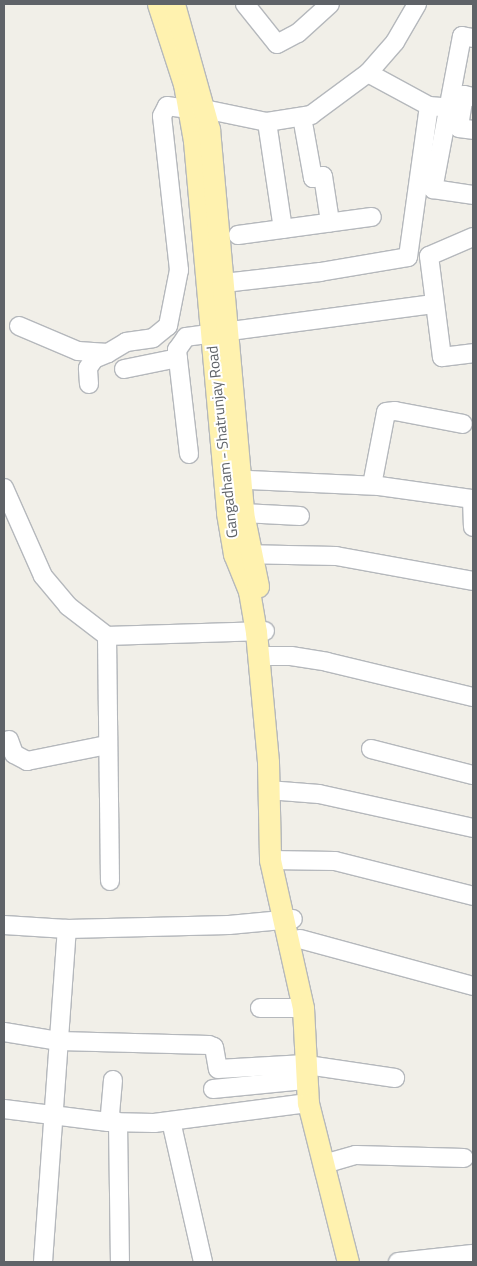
<!DOCTYPE html>
<html>
<head>
<meta charset="utf-8">
<style>
  body { margin:0 }
  #map { position:relative; width:477px; height:1266px; overflow:hidden; background:#f1efe8; font-family:"Titillium Web",sans-serif }
  div>[style] { position:absolute }
  .roads { filter:drop-shadow(1px 0 #b5b8bc) drop-shadow(-1px 0 #b5b8bc) drop-shadow(0 1px #b5b8bc) drop-shadow(0 -1px #b5b8bc) }
  .minor>* { height:18px; margin:-9px; padding:0 9px; transform-origin:9px; border-radius:9px; background:#fff }
  .major>* { height:21px; margin:-10.5px; padding:0 10.5px; transform-origin:10.5px; border-radius:10.5px; background:#fff2af }
  span { translate:-50% -50%; white-space:nowrap; text-align:center; line-height:1.15; -webkit-text-stroke:4px #fff; paint-order:stroke }
  .street-label { font-size:15px; color:#5f6368 }
  .frame { position:absolute; inset:0; border:5px solid #5f6368; pointer-events:none }
</style>
</head>
<body>
<div id="map">
  <div class="roads">
    <div class="minor">
      <i style="left:245px;top:4px;width:51px;rotate:51.3deg"></i>
      <i style="left:277px;top:44px;width:24px;rotate:-28deg"></i>
      <i style="left:298px;top:33px;width:43px;rotate:-42.2deg"></i>
      <i style="left:473px;top:38px;width:11px;rotate:-170deg"></i>
      <i style="left:462px;top:36px;width:156px;rotate:100.7deg"></i>
      <i style="left:433px;top:189px;width:40px;rotate:8.5deg"></i>
      <i style="left:368px;top:73px;width:69px;rotate:28.4deg"></i>
      <i style="left:429px;top:106px;width:12px;rotate:5deg"></i>
      <i style="left:473px;top:97px;width:9px;rotate:-167deg"></i>
      <i style="left:464px;top:95px;width:33px;rotate:99deg"></i>
      <i style="left:459px;top:128px;width:14px;rotate:8deg"></i>
      <i style="left:204px;top:109px;width:64px;rotate:11.7deg"></i>
      <i style="left:267px;top:122px;width:45px;rotate:-9deg"></i>
      <i style="left:311px;top:115px;width:71px;rotate:-36.4deg"></i>
      <i style="left:368px;top:73px;width:41px;rotate:-48.9deg"></i>
      <i style="left:395px;top:42px;width:44px;rotate:-59.9deg"></i>
      <i style="left:302px;top:117px;width:62px;rotate:79.8deg"></i>
      <i style="left:313px;top:178px;width:10px;rotate:-11deg"></i>
      <i style="left:323px;top:176px;width:47px;rotate:81.3deg"></i>
      <i style="left:267px;top:122px;width:108px;rotate:81.5deg"></i>
      <i style="left:238px;top:235px;width:135px;rotate:-7.7deg"></i>
      <i style="left:473px;top:237px;width:48px;rotate:156.6deg"></i>
      <i style="left:429px;top:256px;width:102px;rotate:82.7deg"></i>
      <i style="left:442px;top:357px;width:31px;rotate:-7deg"></i>
      <i style="left:224px;top:283px;width:97px;rotate:-6.5deg"></i>
      <i style="left:320px;top:272px;width:89px;rotate:-9.7deg"></i>
      <i style="left:408px;top:257px;width:152px;rotate:-82.1deg"></i>
      <i style="left:19px;top:326px;width:64px;rotate:23deg"></i>
      <i style="left:78px;top:351px;width:30px;rotate:4deg"></i>
      <i style="left:108px;top:353px;width:21px;rotate:-31deg"></i>
      <i style="left:126px;top:342px;width:27px;rotate:-8deg"></i>
      <i style="left:153px;top:338px;width:19px;rotate:-39deg"></i>
      <i style="left:168px;top:326px;width:57px;rotate:-78.9deg"></i>
      <i style="left:179px;top:270px;width:155px;rotate:-96.3deg"></i>
      <i style="left:162px;top:116px;width:11px;rotate:-63deg"></i>
      <i style="left:167px;top:106px;width:22px;rotate:8deg"></i>
      <i style="left:124px;top:369px;width:55px;rotate:-11.5deg"></i>
      <i style="left:89px;top:384px;width:16px;rotate:-94deg"></i>
      <i style="left:88px;top:368px;width:11px;rotate:-56deg"></i>
      <i style="left:94px;top:359px;width:15px;rotate:-23deg"></i>
      <i style="left:189px;top:454px;width:105px;rotate:-96.6deg"></i>
      <i style="left:177px;top:350px;width:16px;rotate:-55deg"></i>
      <i style="left:186px;top:337px;width:250px;rotate:-7.6deg"></i>
      <i style="left:227px;top:479px;width:152px;rotate:2.6deg"></i>
      <i style="left:379px;top:486px;width:95px;rotate:7.9deg"></i>
      <i style="left:372px;top:485px;width:74px;rotate:-79.1deg"></i>
      <i style="left:386px;top:412px;width:9px;rotate:-6deg"></i>
      <i style="left:395px;top:411px;width:69px;rotate:10.8deg"></i>
      <i style="left:4px;top:488px;width:96px;rotate:66.1deg"></i>
      <i style="left:43px;top:576px;width:39px;rotate:50deg"></i>
      <i style="left:68px;top:606px;width:49px;rotate:37.6deg"></i>
      <i style="left:472px;top:499px;width:28px;rotate:88deg"></i>
      <i style="left:243px;top:513px;width:57px;rotate:3deg"></i>
      <i style="left:240px;top:554px;width:96px;rotate:1.2deg"></i>
      <i style="left:336px;top:556px;width:139px;rotate:10.3deg"></i>
      <i style="left:258px;top:656px;width:33px"></i>
      <i style="left:291px;top:656px;width:36px;rotate:9deg"></i>
      <i style="left:327px;top:662px;width:150px;rotate:13.5deg"></i>
      <i style="left:9px;top:740px;width:15px;rotate:70deg"></i>
      <i style="left:14px;top:754px;width:15px;rotate:28deg"></i>
      <i style="left:27px;top:761px;width:82px;rotate:-11.3deg"></i>
      <i style="left:371px;top:749px;width:105px;rotate:14.3deg"></i>
      <i style="left:268px;top:790px;width:51px;rotate:4.5deg"></i>
      <i style="left:319px;top:794px;width:158px;rotate:12.4deg"></i>
      <i style="left:270px;top:860px;width:65px;rotate:0.9deg"></i>
      <i style="left:335px;top:861px;width:142px;rotate:14.2deg"></i>
      <i style="left:110px;top:881px;width:245px;rotate:-90.7deg"></i>
      <i style="left:107px;top:636px;width:158px;rotate:-1.8deg"></i>
      <i style="left:4px;top:925px;width:63px;rotate:3.6deg"></i>
      <i style="left:67px;top:929px;width:162px;rotate:-1.4deg"></i>
      <i style="left:229px;top:925px;width:64px;rotate:-5.4deg"></i>
      <i style="left:300px;top:939px;width:179px;rotate:15.2deg"></i>
      <i style="left:260px;top:1008px;width:43px"></i>
      <i style="left:4px;top:1032px;width:56px;rotate:9.3deg"></i>
      <i style="left:59px;top:1041px;width:150px;rotate:1.5deg"></i>
      <i style="left:209px;top:1045px;width:5px;rotate:22deg"></i>
      <i style="left:214px;top:1047px;width:22px;rotate:80deg"></i>
      <i style="left:218px;top:1069px;width:87px;rotate:-3.3deg"></i>
      <i style="left:314px;top:1066px;width:82px;rotate:8.4deg"></i>
      <i style="left:113px;top:1080px;width:35px;rotate:95deg"></i>
      <i style="left:110px;top:1115px;width:9px;rotate:54deg"></i>
      <i style="left:213px;top:1089px;width:92px;rotate:-5.6deg"></i>
      <i style="left:4px;top:1109px;width:105px;rotate:7.1deg"></i>
      <i style="left:108px;top:1122px;width:46px;rotate:1.2deg"></i>
      <i style="left:154px;top:1123px;width:155px;rotate:-7.4deg"></i>
      <i style="left:171px;top:1121px;width:145px;rotate:77.2deg"></i>
      <i style="left:118px;top:1122px;width:140px;rotate:89.2deg"></i>
      <i style="left:324px;top:1164px;width:33px;rotate:-16deg"></i>
      <i style="left:356px;top:1155px;width:108px;rotate:1.6deg"></i>
      <i style="left:43px;top:1262px;width:334px;rotate:-85.9deg"></i>
      <i style="left:398px;top:1262px;width:75px;rotate:-6.1deg"></i>
    </div>
    <div class="major">
      <i style="left:158px;top:4px;width:84px;rotate:72deg"></i>
      <i style="left:184px;top:84px;width:58px;rotate:80deg"></i>
      <i style="left:194px;top:141px;width:373px;rotate:84.9deg"></i>
      <i style="left:227px;top:513px;width:42px;rotate:80.3deg"></i>
      <i style="left:234px;top:554px;width:40px;rotate:68deg"></i>
      <i style="left:249px;top:591px;width:42px;rotate:80.3deg"></i>
      <i style="left:256px;top:632px;width:131px;rotate:84.7deg"></i>
      <i style="left:268px;top:762px;width:98px;rotate:88.8deg"></i>
      <i style="left:270px;top:860px;width:152px;rotate:77.4deg"></i>
      <i style="left:303px;top:1008px;width:95px;rotate:87deg"></i>
      <i style="left:308px;top:1103px;width:164px;rotate:75.9deg"></i>
      <i style="left:174px;top:4px;width:130px;rotate:74.4deg"></i>
      <i style="left:209px;top:129px;width:386px;rotate:84.9deg"></i>
      <i style="left:243px;top:513px;width:75px;rotate:78.4deg"></i>
    </div>
  </div>
  <div class="street-label">
    <span style="left:222px;top:442px;rotate:-96deg">Gangadham - Shatrunjay Road</span>
  </div>
  <div class="frame"></div>
</div>
</body>
</html>
